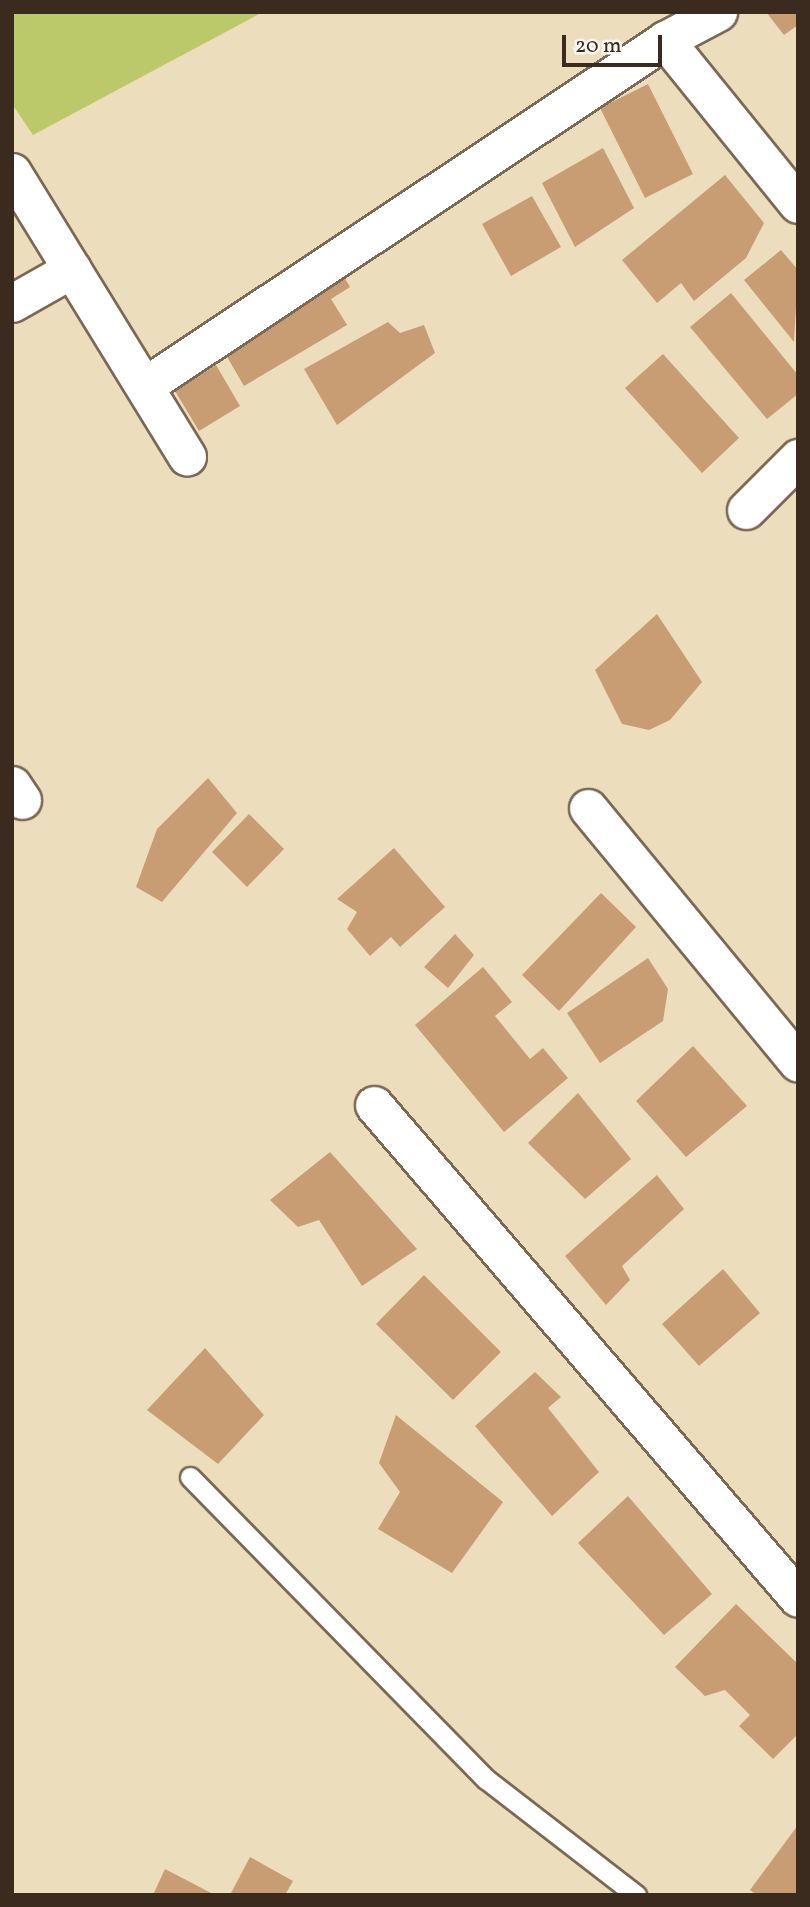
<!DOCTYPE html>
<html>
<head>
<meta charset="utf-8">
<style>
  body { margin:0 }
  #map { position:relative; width:810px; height:1907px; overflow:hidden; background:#ecdebc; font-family:Vollkorn,serif }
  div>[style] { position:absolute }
  .green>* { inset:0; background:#bcc96b }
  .building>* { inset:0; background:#c99d73 }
  .roads { filter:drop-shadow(2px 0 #796955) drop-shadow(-2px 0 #796955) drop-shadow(0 2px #796955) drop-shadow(0 -2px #796955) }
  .lane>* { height:19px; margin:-9.5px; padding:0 9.5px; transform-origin:9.5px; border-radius:9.5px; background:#fff }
  .street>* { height:37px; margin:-18.5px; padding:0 18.5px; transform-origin:18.5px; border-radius:18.5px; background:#fff }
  span { translate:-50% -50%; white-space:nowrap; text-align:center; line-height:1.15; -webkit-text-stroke:6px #f6f6f2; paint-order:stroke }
  .frame { position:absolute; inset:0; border:14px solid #3b2a1e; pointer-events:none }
  .scale { position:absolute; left:562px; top:35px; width:100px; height:32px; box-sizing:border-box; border:4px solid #3b2a1e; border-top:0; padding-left:9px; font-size:21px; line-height:24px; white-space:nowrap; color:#3b2a1e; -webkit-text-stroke:5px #f6f6f2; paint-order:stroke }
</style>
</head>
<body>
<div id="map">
  <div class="green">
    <i style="clip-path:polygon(12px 12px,263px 12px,33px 135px,12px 104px)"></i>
  </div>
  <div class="building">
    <i style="clip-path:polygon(766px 12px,798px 12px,798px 25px,784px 35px)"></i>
    <i style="clip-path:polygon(648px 84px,693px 174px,645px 198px,600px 108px)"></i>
    <i style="clip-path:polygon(603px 148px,634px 208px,575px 247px,542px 183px)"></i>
    <i style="clip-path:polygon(725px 175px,764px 223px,746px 258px,694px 301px,681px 283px,657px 303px,622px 260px)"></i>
    <i style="clip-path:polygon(532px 196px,561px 247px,511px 276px,482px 224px)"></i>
    <i style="clip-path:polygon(781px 250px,798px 270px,794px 342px,744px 280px)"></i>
    <i style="clip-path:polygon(340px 270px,350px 287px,331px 299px,347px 325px,244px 386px,219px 343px)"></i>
    <i style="clip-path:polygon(731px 293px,798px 375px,798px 394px,767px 419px,690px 327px)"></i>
    <i style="clip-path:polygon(388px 322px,400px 333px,424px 325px,435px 353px,337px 425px,304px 369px)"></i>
    <i style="clip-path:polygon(663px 354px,739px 438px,702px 473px,625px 388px)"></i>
    <i style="clip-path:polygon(216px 365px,240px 406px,199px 431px,175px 391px)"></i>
    <i style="clip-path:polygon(657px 614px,702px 682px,670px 720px,649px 730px,622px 724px,595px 670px)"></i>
    <i style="clip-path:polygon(208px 778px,237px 813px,162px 902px,136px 887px,157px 829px)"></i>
    <i style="clip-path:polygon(249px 814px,284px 849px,247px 887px,212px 852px)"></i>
    <i style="clip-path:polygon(394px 848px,445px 907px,400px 947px,391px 937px,370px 956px,347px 929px,357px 912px,337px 899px)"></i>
    <i style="clip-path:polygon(601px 893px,636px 927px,559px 1011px,522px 975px)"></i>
    <i style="clip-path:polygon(455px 934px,474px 955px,448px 988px,424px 967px)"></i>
    <i style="clip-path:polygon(648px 958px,668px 989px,663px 1021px,600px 1063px,567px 1013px)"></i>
    <i style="clip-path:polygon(483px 967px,512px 1002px,495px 1016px,530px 1059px,543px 1048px,568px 1078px,504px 1132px,415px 1025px)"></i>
    <i style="clip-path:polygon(693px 1046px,747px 1106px,686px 1157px,636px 1101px)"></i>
    <i style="clip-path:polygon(578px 1093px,631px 1159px,585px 1199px,528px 1143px)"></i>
    <i style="clip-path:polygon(330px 1152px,417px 1249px,362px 1286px,319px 1220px,298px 1227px,270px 1200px)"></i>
    <i style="clip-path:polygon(657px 1175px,684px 1209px,622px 1266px,630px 1280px,606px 1305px,565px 1256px)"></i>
    <i style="clip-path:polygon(723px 1269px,760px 1313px,699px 1366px,662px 1324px)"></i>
    <i style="clip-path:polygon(424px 1275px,501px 1352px,453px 1400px,376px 1324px)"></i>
    <i style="clip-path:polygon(205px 1348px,264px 1415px,218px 1464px,147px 1410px)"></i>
    <i style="clip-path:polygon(535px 1372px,561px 1397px,548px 1408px,599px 1472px,552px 1516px,475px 1426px)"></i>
    <i style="clip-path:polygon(396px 1415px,503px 1502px,452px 1573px,378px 1529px,400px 1492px,379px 1463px)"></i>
    <i style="clip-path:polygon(628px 1496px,712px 1594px,664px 1635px,578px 1543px)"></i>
    <i style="clip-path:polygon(736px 1604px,798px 1664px,798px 1734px,773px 1759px,739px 1726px,750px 1715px,725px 1690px,705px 1696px,675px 1667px)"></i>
    <i style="clip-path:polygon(798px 1825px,798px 1895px,757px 1895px,750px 1890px)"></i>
    <i style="clip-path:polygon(250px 1857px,293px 1881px,285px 1895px,230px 1895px)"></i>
    <i style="clip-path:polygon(165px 1869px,215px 1895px,153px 1895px)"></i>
  </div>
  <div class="roads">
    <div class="lane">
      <i style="left:190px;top:1477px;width:423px;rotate:45.6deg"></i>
      <i style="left:486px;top:1779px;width:190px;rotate:37.7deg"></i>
    </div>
    <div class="street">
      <i style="left:665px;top:40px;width:211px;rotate:51deg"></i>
      <i style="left:12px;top:172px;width:334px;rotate:58.4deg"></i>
      <i style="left:12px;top:303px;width:69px;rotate:-29.5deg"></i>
      <i style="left:146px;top:385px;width:623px;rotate:-33.61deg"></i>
      <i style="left:665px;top:40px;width:60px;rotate:-27.8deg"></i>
      <i style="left:746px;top:510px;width:74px;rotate:-45deg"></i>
      <i style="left:12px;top:785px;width:18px;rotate:56deg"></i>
      <i style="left:588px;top:808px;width:330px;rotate:50.5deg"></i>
      <i style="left:374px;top:1105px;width:650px;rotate:49.3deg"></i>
    </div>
  </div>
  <div class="frame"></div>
  <div class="scale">20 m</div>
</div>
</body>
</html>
